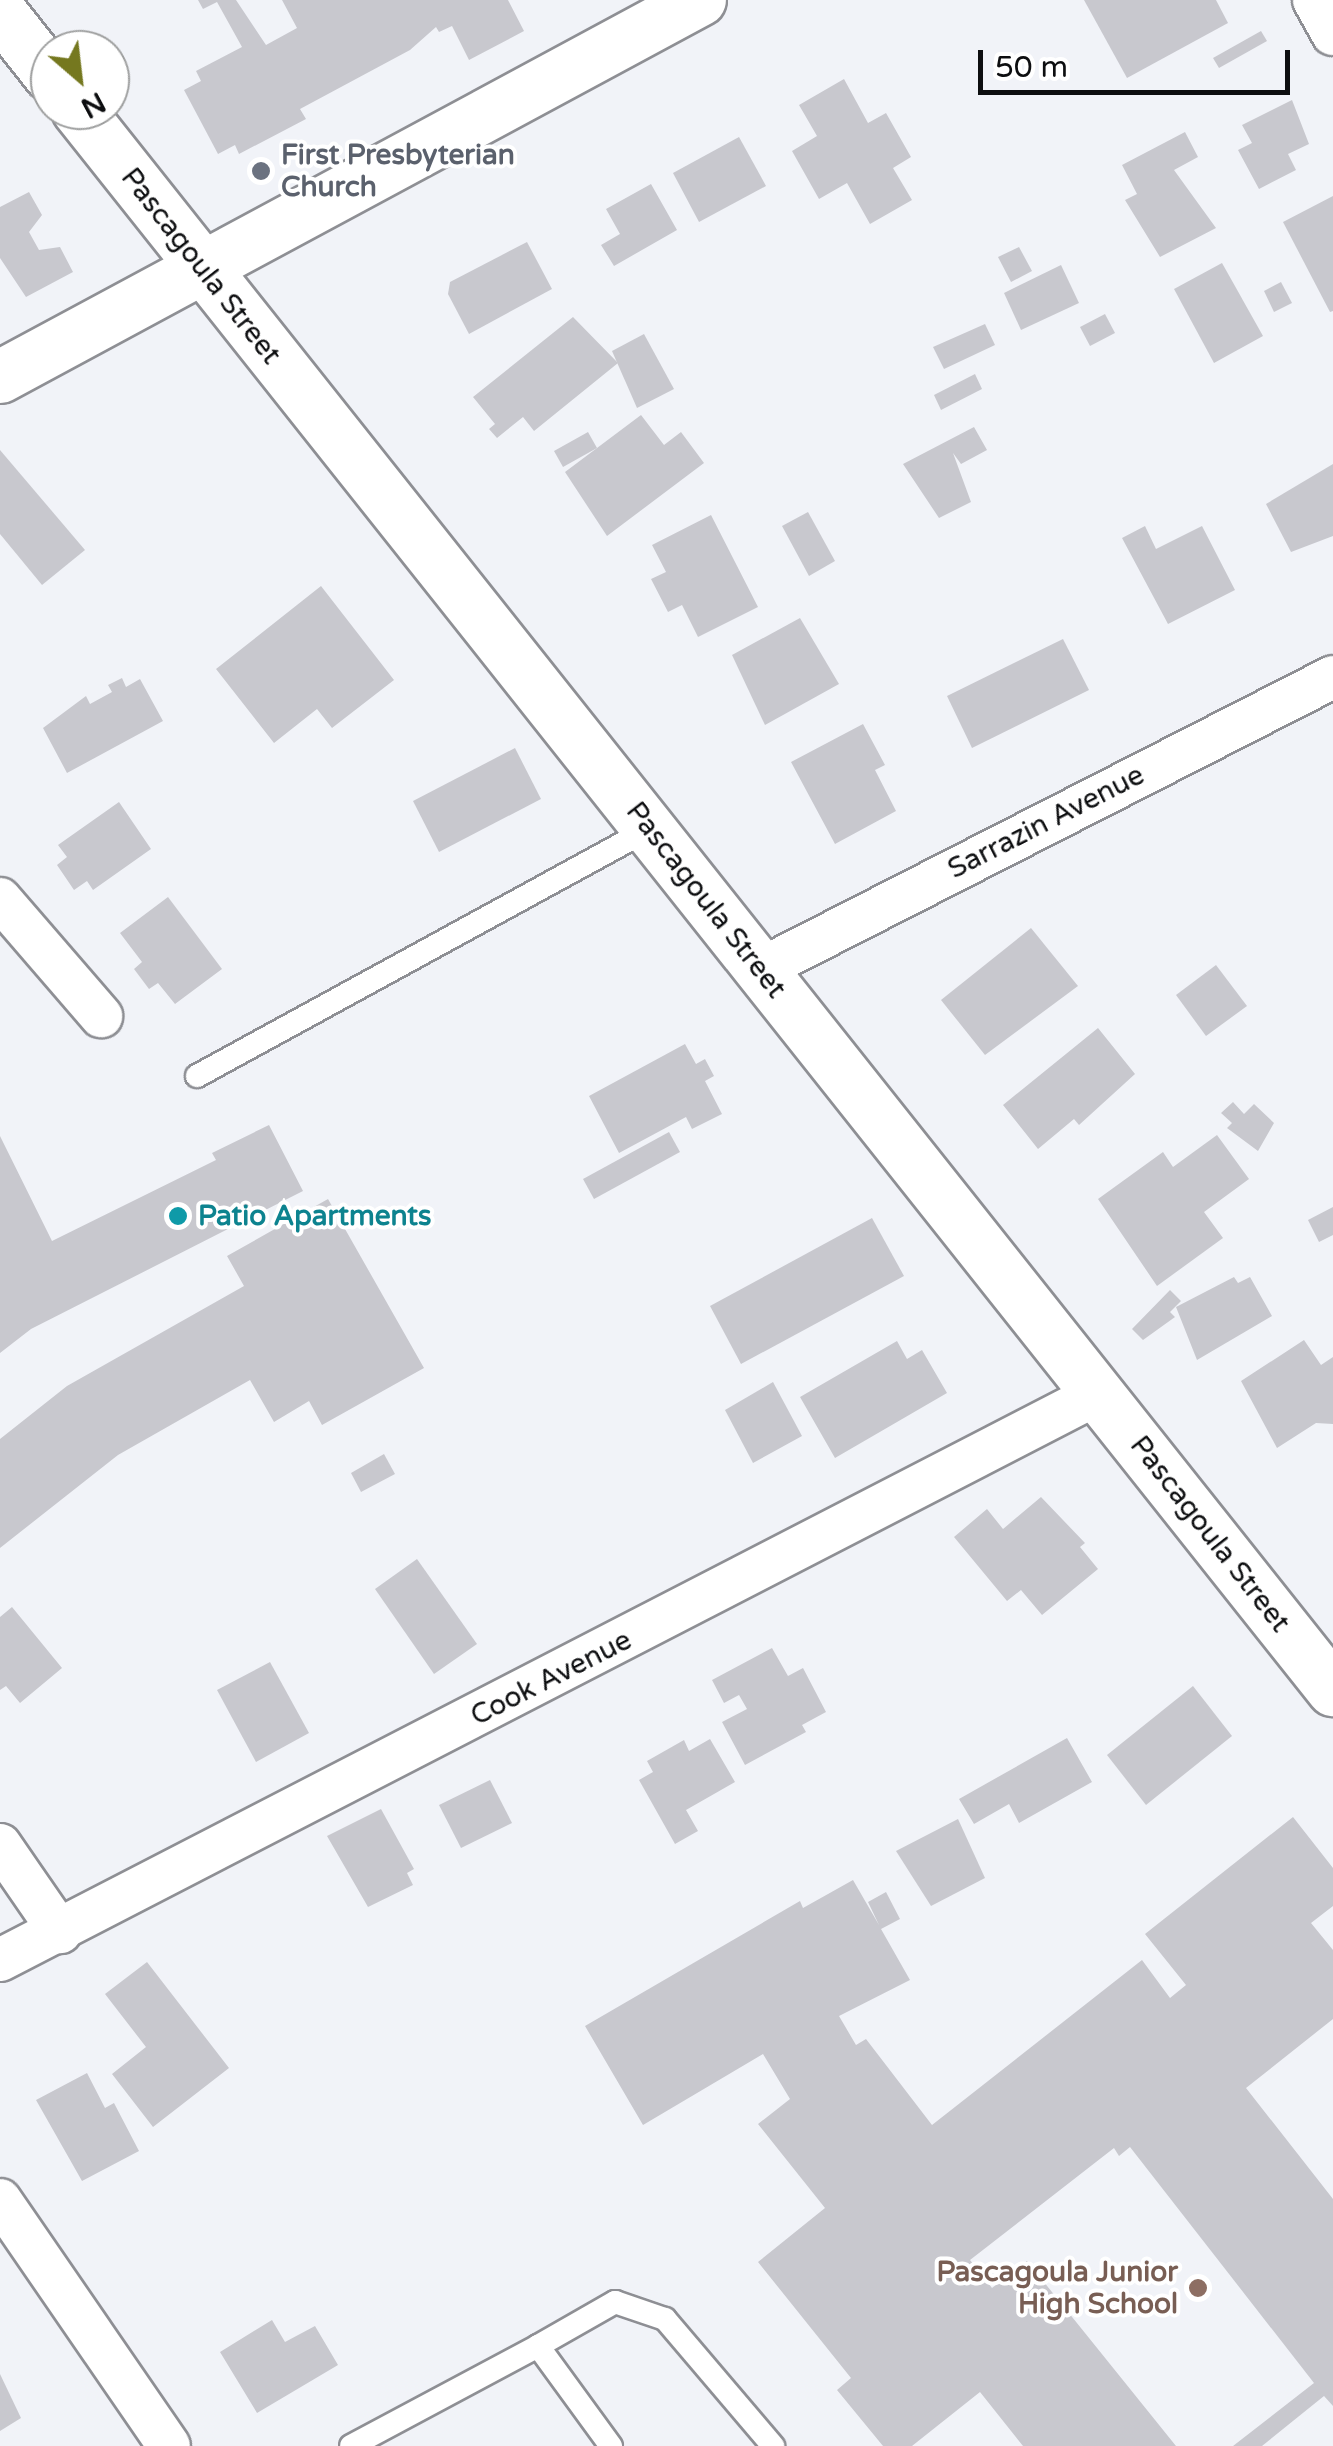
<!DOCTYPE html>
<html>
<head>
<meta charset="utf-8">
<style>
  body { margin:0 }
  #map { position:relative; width:1333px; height:2446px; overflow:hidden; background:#f1f3f8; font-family:"Varela Round",sans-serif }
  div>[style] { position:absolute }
  .building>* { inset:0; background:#c8c8ce }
  .roads { filter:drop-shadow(2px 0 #8e8f94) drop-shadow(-2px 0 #8e8f94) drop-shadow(0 2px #8e8f94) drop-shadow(0 -2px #8e8f94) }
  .service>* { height:22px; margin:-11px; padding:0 11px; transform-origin:11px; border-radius:11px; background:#fff }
  .minor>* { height:42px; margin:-21px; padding:0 21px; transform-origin:21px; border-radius:21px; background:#fff }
  .tertiary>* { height:52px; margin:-26px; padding:0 26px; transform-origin:26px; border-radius:26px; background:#fff }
  .dots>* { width:28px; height:28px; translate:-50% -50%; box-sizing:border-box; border:5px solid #fff; border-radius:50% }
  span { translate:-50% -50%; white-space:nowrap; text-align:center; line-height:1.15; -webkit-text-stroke:8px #fff; paint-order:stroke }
  .worship-label { font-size:28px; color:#5b616d; font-weight:700 }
  .left { translate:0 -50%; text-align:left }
  .street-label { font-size:28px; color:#0d0e10 }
  .culture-label { font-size:28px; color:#0d838f; font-weight:700 }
  .education-label { font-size:28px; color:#785e54; font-weight:700 }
  .right { translate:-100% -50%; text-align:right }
  .north { position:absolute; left:30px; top:30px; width:100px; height:100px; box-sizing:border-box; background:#fff; border:2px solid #9e9f9f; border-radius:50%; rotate:152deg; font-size:28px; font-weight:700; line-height:40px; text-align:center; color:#0d0e10 }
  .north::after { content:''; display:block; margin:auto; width:35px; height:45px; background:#75781f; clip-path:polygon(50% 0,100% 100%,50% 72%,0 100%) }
  .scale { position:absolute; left:978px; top:50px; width:312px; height:45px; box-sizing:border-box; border:5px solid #0d0e10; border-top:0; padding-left:12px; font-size:30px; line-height:35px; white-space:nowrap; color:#0d0e10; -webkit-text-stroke:8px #fff; paint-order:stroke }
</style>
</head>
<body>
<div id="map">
  <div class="building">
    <i style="clip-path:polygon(198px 0,236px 0,266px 45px,297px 28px,282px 0,508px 0,524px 31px,469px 60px,452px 26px,439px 32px,436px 27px,410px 50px,300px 109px,306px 119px,239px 154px,235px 145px,218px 154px,184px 90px,201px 81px,196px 71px,242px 47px,217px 2px,203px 9px)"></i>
    <i style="clip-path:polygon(1084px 0,1216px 0,1228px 23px,1127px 78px)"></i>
    <i style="clip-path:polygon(1261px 31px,1267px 41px,1219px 68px,1213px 58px)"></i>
    <i style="clip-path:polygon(844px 79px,868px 123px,886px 113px,911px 157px,893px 168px,912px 200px,870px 224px,847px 183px,819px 199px,792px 151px,817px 136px,799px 105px)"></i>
    <i style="clip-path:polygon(1292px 100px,1309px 144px,1288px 154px,1296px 170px,1259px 189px,1238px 150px,1252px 143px,1242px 125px)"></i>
    <i style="clip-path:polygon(1185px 132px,1198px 157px,1174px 170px,1216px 228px,1160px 257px,1125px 200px,1137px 194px,1122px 165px)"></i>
    <i style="clip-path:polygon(739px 137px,766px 186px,699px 222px,673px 173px)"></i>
    <i style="clip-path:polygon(651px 184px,677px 230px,614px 266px,601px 245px,620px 234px,606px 209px)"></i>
    <i style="clip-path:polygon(29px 192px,42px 215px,29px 232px,39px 250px,60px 247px,73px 272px,26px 297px,0 258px,0 207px)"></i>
    <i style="clip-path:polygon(1333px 196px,1333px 311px,1330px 312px,1283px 222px)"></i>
    <i style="clip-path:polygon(527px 242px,552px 289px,469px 334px,448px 294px,450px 282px)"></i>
    <i style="clip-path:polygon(1019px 247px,1032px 271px,1011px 282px,998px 257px)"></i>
    <i style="clip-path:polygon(1222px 263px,1263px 336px,1214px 363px,1174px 289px)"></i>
    <i style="clip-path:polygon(1061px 265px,1079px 303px,1021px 330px,1004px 293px)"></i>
    <i style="clip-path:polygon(1281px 282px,1292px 303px,1274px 312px,1264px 291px)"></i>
    <i style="clip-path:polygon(1105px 314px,1115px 333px,1090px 346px,1080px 327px)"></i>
    <i style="clip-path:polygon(573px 317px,618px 363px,534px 431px,523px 417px,497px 438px,489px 429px,495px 424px,473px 397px)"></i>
    <i style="clip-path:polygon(985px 324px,995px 345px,944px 369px,933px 347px)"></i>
    <i style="clip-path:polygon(644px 334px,674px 389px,637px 408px,612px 351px)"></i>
    <i style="clip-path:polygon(975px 374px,982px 389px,941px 410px,934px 395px)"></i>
    <i style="clip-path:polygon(641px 415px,664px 445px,681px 432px,704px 463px,607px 536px,565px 472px)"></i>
    <i style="clip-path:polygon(974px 427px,987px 450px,961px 464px,953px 453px,971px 502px,939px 518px,903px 464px)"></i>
    <i style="clip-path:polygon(588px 432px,597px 448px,563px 467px,554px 451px)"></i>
    <i style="clip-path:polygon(0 450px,85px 550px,42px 585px,0 534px)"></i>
    <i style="clip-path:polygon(1333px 464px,1333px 536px,1291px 552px,1266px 504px)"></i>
    <i style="clip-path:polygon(808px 512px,835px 561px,809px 576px,782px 526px)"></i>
    <i style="clip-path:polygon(711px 515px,758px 607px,698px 637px,682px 605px,668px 612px,651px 579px,666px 572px,652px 545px)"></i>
    <i style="clip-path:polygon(1145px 526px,1156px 549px,1202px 526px,1235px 590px,1168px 624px,1122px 538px)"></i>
    <i style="clip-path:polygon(321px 586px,394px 680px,332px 728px,317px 709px,274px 743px,216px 669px)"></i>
    <i style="clip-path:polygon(800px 618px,839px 684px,765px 725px,732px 655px)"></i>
    <i style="clip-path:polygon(1063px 639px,1089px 690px,972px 748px,947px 696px)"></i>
    <i style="clip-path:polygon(122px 678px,126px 687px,140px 679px,163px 721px,67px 773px,43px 728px,86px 696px,90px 704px,112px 692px,108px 685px)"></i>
    <i style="clip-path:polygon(863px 724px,885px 765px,875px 770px,896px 811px,835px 844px,791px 762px)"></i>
    <i style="clip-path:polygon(515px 748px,541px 799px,439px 852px,413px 801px)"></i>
    <i style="clip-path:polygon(119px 802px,151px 849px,93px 890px,87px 881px,74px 890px,57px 865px,67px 857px,58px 845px)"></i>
    <i style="clip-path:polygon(168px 897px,222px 969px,175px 1004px,158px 983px,149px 989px,134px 969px,142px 962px,120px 933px)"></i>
    <i style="clip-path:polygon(1031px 928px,1078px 986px,985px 1055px,941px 1000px)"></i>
    <i style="clip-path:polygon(1216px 965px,1247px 1006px,1206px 1036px,1176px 995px)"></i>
    <i style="clip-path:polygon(1098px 1028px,1135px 1074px,1079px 1125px,1074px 1119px,1038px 1149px,1003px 1105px)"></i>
    <i style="clip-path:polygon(685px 1044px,696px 1064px,705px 1059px,714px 1076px,705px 1081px,722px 1114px,692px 1129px,686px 1117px,619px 1153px,589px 1096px)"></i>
    <i style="clip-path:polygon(1233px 1102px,1244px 1114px,1254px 1104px,1274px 1123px,1258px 1151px,1227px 1128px,1232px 1123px,1221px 1113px)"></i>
    <i style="clip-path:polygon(269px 1125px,303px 1191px,31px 1329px,0 1353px,0 1136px,52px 1241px,216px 1160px,212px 1153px)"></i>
    <i style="clip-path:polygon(669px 1132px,680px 1152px,594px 1199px,583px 1179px)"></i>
    <i style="clip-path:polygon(1217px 1135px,1249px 1179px,1204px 1212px,1223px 1238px,1157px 1286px,1098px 1199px,1163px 1152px,1173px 1167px)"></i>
    <i style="clip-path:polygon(328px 1199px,424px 1368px,322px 1425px,309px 1401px,274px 1422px,250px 1380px,118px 1455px,0 1548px,0 1439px,67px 1386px,244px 1286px,227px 1256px)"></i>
    <i style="clip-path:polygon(1333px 1207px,1333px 1235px,1319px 1242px,1308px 1220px)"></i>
    <i style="clip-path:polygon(872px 1218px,904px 1276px,741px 1364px,710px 1306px)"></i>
    <i style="clip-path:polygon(1234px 1277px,1238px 1283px,1250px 1277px,1272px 1316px,1197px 1360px,1176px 1307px)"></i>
    <i style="clip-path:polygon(1170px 1290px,1181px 1301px,1170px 1312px,1175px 1317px,1143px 1340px,1132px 1329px)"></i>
    <i style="clip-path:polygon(1304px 1340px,1321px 1365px,1333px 1357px,1333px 1424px,1316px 1423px,1277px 1448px,1241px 1381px)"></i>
    <i style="clip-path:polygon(897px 1341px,907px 1359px,922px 1350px,947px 1393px,835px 1458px,800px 1397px)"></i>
    <i style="clip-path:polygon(773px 1382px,802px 1436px,753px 1463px,725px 1410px)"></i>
    <i style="clip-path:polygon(384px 1454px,395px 1474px,361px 1492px,351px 1473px)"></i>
    <i style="clip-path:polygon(1041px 1497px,1085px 1543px,1080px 1547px,1098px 1569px,1042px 1615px,1021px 1590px,1007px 1601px,954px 1537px,987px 1509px,1003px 1529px)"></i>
    <i style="clip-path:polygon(417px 1559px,477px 1644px,434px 1674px,375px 1589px)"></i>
    <i style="clip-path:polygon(12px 1607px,62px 1668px,20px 1703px,6px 1686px,0 1690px,0 1617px)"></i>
    <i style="clip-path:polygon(772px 1648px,788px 1676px,803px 1668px,826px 1712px,802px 1725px,806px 1732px,745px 1765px,722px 1722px,747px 1709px,739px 1695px,724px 1703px,712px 1680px)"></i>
    <i style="clip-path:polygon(270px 1662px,309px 1733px,256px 1762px,217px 1690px)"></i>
    <i style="clip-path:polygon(1193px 1686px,1232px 1736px,1146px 1805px,1107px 1755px)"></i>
    <i style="clip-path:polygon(1067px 1738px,1092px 1782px,1019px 1823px,1009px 1804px,974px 1824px,959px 1799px)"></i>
    <i style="clip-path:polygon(710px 1739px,735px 1782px,686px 1810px,698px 1831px,675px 1844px,639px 1780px,653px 1772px,647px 1761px,684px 1740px,689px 1751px)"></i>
    <i style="clip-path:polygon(490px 1780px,512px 1823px,461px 1848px,439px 1805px)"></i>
    <i style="clip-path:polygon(381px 1809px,414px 1869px,407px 1873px,413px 1885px,368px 1907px,327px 1836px)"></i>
    <i style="clip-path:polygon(1293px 1817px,1333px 1868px,1333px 1906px,1311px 1923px,1333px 1950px,1333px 2019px,1246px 2088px,1333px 2199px,1333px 2406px,1324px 2396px,1262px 2446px,1233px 2446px,1314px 2383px,1130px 2147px,1119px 2156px,1114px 2148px,970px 2260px,992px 2288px,1027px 2261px,1176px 2446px,1023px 2446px,980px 2392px,912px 2446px,883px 2446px,837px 2390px,851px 2378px,758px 2262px,825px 2208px,758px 2124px,790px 2099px,763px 2054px,643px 2125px,585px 2026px,800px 1901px,803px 1908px,853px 1880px,879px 1925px,868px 1902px,886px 1892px,900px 1919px,881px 1929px,910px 1980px,839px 2016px,856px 2045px,866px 2039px,932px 2125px,1142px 1960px,1170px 1998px,1186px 1985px,1145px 1934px)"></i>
    <i style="clip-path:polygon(958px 1819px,985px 1878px,931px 1906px,896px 1851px)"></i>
    <i style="clip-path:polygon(147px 1962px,229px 2068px,153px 2127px,112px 2074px,146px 2047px,105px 1994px)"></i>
    <i style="clip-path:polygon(87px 2073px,105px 2108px,114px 2103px,139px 2151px,82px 2181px,36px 2100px)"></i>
    <i style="clip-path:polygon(272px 2320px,285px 2342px,315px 2326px,338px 2365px,257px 2413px,220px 2352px)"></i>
    <i style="clip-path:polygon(0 2374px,21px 2418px,0 2431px)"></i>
  </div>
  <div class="roads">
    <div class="service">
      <i style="left:197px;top:1076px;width:515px;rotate:-28.65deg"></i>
      <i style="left:538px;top:2346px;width:89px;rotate:-29.7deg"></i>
      <i style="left:615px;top:2302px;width:53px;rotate:18.8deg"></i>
      <i style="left:665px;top:2319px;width:167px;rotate:49.6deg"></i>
      <i style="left:351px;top:2446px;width:212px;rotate:-28.1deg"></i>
      <i style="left:538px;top:2346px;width:124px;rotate:53.9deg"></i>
    </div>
    <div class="minor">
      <i style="left:1314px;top:0;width:39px;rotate:61deg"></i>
      <i style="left:0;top:899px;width:155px;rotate:49.2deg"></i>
      <i style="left:761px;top:969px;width:642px;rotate:-27.04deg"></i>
      <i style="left:0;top:1845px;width:106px;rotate:55.4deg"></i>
      <i style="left:0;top:1960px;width:1237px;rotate:-27.29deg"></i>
      <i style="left:0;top:2200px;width:298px;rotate:55.5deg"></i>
    </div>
    <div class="tertiary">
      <i style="left:0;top:12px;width:80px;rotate:51.6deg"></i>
      <i style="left:78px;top:110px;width:2018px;rotate:51.54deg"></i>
      <i style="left:0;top:377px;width:795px;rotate:-28.31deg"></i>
    </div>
  </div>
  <div class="dots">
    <i style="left:261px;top:171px;background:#6b7280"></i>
    <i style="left:178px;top:1216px;background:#0f9aa8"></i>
    <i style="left:1198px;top:2288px;background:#8d6e63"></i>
  </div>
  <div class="worship-label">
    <span class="left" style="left:281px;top:171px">First Presbyterian<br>Church</span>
  </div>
  <div class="street-label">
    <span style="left:201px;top:266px;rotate:52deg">Pascagoula Street</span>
    <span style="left:1046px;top:822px;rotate:-27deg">Sarrazin Avenue</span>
    <span style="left:706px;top:900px;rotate:52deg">Pascagoula Street</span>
    <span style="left:1210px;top:1534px;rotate:52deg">Pascagoula Street</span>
    <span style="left:551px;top:1678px;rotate:-27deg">Cook Avenue</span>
  </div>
  <div class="culture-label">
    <span class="left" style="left:198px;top:1216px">Patio Apartments</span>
  </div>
  <div class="education-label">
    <span class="right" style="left:1178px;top:2288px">Pascagoula Junior<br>High School</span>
  </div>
  <div class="north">N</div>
  <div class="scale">50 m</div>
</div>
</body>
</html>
